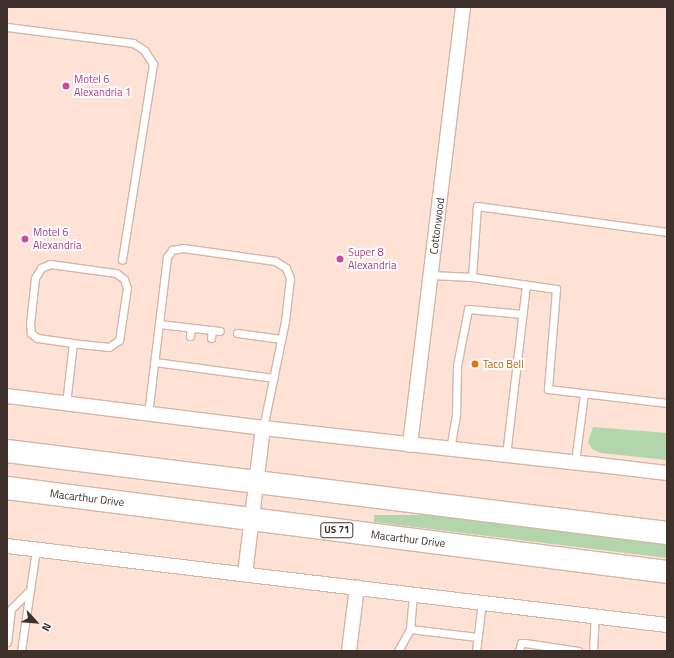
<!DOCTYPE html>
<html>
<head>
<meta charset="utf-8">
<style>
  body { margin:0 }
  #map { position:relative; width:674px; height:658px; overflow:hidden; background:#fee2d5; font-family:"Titillium Web",sans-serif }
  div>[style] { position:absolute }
  .green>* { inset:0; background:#b3d5ab }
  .roads { filter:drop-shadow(1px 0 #d6b5a6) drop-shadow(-1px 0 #d6b5a6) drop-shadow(0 1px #d6b5a6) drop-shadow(0 -1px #d6b5a6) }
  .service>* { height:7px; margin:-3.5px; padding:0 3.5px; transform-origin:3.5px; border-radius:3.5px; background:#fff }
  .minor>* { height:14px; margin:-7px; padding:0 7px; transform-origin:7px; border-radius:7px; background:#fff }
  .trunk>* { height:22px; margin:-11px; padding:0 11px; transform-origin:11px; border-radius:11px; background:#fff }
  .dots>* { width:11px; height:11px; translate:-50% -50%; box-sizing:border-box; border:2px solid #fff; border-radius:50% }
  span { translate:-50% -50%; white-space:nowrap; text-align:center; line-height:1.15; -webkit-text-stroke:4px #fff; paint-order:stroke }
  .shield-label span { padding:1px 3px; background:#fff; border:1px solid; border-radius:3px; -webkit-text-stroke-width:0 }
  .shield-label { font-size:10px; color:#3e312b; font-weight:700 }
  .hotel-label { font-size:11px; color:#b23c85 }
  .left { translate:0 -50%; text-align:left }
  .street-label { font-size:11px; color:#3e312b }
  .food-label { font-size:11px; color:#c56008 }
  .frame { position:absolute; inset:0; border:8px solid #3e312b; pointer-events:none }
  .north { position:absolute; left:16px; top:602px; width:40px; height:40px; -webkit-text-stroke:3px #fff; paint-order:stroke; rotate:116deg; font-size:11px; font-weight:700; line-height:16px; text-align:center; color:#3e312b }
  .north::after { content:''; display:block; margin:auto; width:14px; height:18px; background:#3e312b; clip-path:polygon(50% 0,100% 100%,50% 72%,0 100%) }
</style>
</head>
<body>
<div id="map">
  <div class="green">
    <i style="clip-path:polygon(593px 427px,667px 433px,667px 460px,601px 453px,592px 449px,588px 442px)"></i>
    <i style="clip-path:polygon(374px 515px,423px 515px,667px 539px,667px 558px,374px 522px)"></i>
  </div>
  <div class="roads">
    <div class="service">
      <i style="left:7px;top:27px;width:127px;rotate:7.2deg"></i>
      <i style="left:133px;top:43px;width:13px;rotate:32deg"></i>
      <i style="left:144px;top:50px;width:17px;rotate:57deg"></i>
      <i style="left:153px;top:64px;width:198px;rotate:99deg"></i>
      <i style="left:431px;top:275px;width:41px;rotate:2.8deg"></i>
      <i style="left:472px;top:277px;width:71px;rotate:-86deg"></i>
      <i style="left:477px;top:206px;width:192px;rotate:7.8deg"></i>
      <i style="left:472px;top:277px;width:85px;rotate:8.1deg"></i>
      <i style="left:556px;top:289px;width:100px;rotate:94.6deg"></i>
      <i style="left:548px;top:389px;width:120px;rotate:6.7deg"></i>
      <i style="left:159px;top:324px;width:61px;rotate:6.5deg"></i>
      <i style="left:237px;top:333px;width:45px;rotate:7.6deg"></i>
      <i style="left:190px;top:336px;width:8px;rotate:-83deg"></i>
      <i style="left:211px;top:338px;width:8px;rotate:-83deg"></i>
      <i style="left:155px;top:362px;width:120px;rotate:7.7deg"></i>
      <i style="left:66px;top:404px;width:61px;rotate:-83.5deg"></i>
      <i style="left:73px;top:343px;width:36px;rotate:-172deg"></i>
      <i style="left:37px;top:338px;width:8px;rotate:-140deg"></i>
      <i style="left:31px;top:333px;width:9px;rotate:-96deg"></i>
      <i style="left:30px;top:324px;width:46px;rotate:-83.8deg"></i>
      <i style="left:35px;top:278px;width:12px;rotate:-59deg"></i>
      <i style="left:41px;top:268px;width:10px;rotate:-24deg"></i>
      <i style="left:50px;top:264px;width:67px;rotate:7.8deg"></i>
      <i style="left:116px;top:273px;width:10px;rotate:37deg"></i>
      <i style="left:124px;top:279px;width:9px;rotate:72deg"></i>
      <i style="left:127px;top:288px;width:53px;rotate:98.7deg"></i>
      <i style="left:119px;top:340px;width:12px;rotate:145deg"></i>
      <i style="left:109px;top:347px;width:36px;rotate:-174deg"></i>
      <i style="left:148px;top:414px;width:158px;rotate:-83.1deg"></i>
      <i style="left:167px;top:257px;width:9px;rotate:-54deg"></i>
      <i style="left:172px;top:250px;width:11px;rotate:-10deg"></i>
      <i style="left:183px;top:248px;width:93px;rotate:8deg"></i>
      <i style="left:275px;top:261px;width:13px;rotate:32deg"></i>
      <i style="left:286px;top:268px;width:11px;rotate:68deg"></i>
      <i style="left:290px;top:278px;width:43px;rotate:96.6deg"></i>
      <i style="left:285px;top:321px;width:109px;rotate:101.6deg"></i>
      <i style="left:450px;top:449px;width:35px;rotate:-80deg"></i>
      <i style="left:456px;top:415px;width:49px;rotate:-88.8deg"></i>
      <i style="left:457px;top:366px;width:58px;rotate:-79.1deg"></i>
      <i style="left:468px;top:309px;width:55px;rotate:5.2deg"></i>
      <i style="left:506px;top:455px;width:171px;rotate:-83.3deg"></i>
      <i style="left:575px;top:462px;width:69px;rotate:-82.5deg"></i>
      <i style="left:410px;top:629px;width:68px;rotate:6.7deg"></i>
      <i style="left:7px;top:642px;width:33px;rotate:-83deg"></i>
      <i style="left:11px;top:609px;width:27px;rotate:-45deg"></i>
      <i style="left:21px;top:651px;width:103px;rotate:-81.6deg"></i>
      <i style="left:398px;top:651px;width:25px;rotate:-61deg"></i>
      <i style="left:410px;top:629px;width:35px;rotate:-85deg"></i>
      <i style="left:476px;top:651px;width:49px;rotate:-83deg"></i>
      <i style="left:519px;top:651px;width:8px;rotate:-76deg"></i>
      <i style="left:521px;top:643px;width:4px"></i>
      <i style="left:525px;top:643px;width:54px;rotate:8.6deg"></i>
      <i style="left:593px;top:651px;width:35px;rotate:-87deg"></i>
    </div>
    <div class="minor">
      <i style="left:7px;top:396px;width:258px;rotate:7.1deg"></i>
      <i style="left:263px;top:428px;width:330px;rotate:6.3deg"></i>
      <i style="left:591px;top:464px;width:77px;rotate:6.8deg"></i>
      <i style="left:410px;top:445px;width:441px;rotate:-83.1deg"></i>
      <i style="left:7px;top:546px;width:665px;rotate:6.83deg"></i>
      <i style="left:245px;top:574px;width:147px;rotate:-83deg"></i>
      <i style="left:349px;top:651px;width:64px;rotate:-82.9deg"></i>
    </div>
    <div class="trunk">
      <i style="left:7px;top:451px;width:665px;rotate:7.08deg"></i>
      <i style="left:7px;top:488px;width:665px;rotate:7.25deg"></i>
    </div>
  </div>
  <div class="dots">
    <i style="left:66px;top:86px;background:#d1479c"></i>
    <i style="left:25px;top:239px;background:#d1479c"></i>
    <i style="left:340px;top:259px;background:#d1479c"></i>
    <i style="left:475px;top:364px;background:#e8710a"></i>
  </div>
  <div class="shield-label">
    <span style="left:337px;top:530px">US 71</span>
  </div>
  <div class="hotel-label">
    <span class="left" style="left:74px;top:86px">Motel 6<br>Alexandria 1</span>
    <span class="left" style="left:33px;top:239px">Motel 6<br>Alexandria</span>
    <span class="left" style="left:348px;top:259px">Super 8<br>Alexandria</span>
  </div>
  <div class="street-label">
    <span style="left:437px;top:226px;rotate:-83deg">Cottonwood</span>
    <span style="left:87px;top:498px;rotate:7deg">Macarthur Drive</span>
    <span style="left:408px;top:539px;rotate:7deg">Macarthur Drive</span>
  </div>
  <div class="food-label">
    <span class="left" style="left:483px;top:364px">Taco Bell</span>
  </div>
  <div class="frame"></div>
  <div class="north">N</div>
</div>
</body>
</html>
